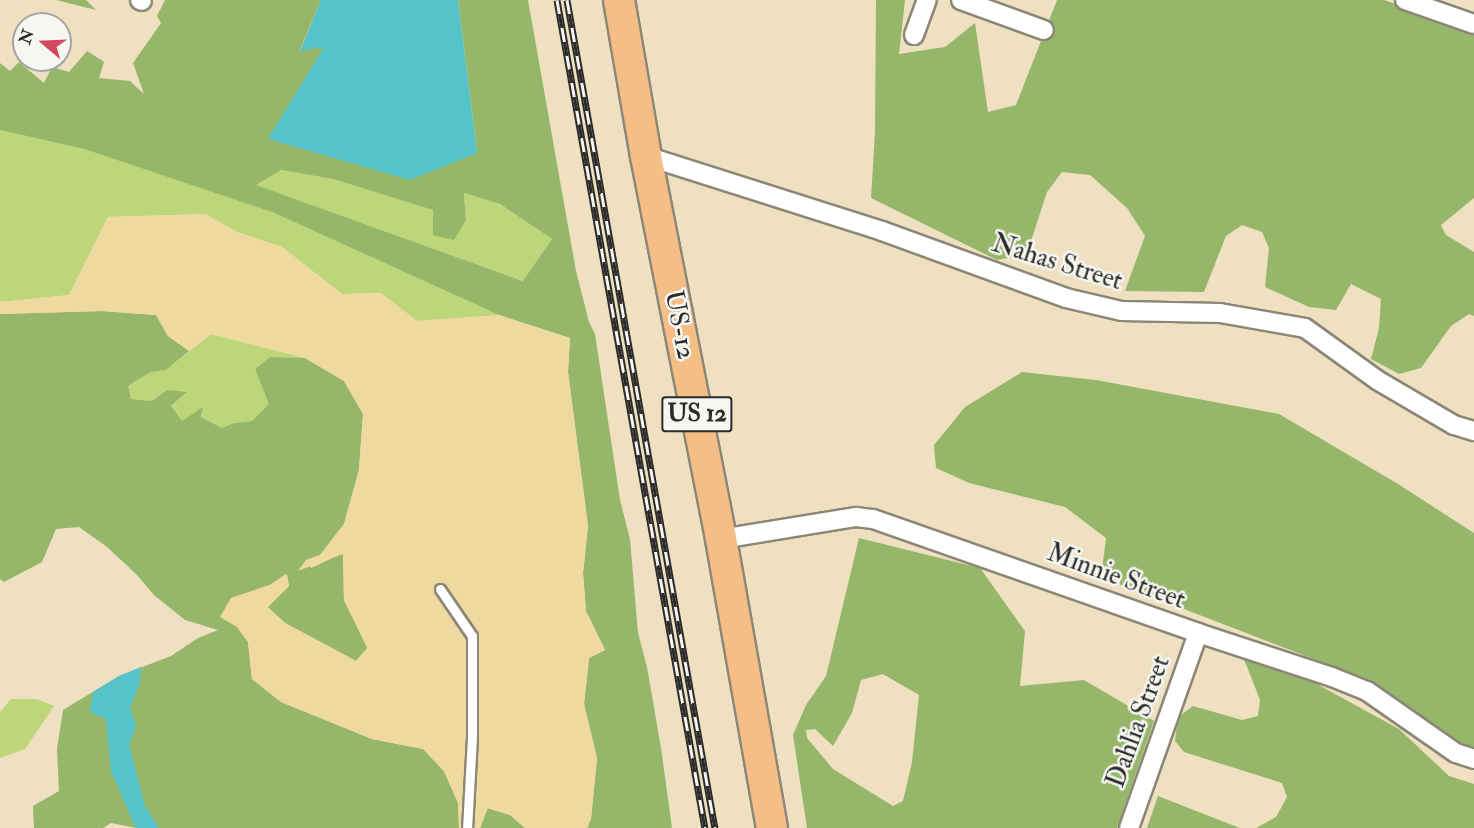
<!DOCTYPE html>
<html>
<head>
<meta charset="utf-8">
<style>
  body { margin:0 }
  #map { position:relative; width:1474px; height:828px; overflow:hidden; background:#eee0c1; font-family:"IM FELL Double Pica",serif }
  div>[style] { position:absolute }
  .green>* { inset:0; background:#bed67a }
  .forest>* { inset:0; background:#96b76a }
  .sand>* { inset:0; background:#eeda9e }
  .water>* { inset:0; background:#55c3ca }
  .roads { filter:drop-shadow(2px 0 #8c8676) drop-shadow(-2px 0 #8c8676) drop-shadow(0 2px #8c8676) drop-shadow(0 -2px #8c8676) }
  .service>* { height:9px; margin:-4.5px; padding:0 4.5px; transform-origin:4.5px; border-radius:4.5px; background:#fff }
  .minor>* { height:18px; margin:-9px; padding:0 9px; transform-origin:9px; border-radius:9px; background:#fff }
  .primary>* { height:30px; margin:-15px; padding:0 15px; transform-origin:15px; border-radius:15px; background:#f6be87 }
  .rail>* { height:7px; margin-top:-3.5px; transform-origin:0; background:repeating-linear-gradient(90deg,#f6f6f2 0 14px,#2b2b2b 0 28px); box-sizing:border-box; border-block:2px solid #2b2b2b }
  span { translate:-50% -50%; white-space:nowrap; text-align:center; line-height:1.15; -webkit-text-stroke:5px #f6f6f2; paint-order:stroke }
  .shield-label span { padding:2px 4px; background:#f6f6f2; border:2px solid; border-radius:4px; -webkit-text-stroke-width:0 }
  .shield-label { font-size:24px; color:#2b2b2b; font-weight:700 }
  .street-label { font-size:26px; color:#2b2b2b }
  .north { position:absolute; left:12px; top:12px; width:60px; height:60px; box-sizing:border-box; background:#f6f6f2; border:2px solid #a5a5a2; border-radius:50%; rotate:289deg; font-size:16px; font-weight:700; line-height:24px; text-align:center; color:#2b2b2b }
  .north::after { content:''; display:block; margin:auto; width:21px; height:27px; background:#d1495b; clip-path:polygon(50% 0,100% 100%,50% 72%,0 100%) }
</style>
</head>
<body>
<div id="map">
  <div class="green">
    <i style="clip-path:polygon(0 130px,84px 149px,272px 212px,499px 315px,417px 321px,381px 293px,342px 294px,282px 247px,237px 232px,205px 214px,108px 217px,69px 295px,0 302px)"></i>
    <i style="clip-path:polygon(281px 170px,333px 179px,466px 220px,464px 193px,500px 204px,552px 239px,524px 281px,255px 185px)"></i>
    <i style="clip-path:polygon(211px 334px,305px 358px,270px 357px,255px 369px,270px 404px,252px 421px,234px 423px,222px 428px,201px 417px,203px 408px,182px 422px,171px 406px,186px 393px,167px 390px,152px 401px,131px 399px,127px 387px,151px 372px,166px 370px)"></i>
    <i style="clip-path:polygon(11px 699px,37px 699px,54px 706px,25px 749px,0 758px,0 712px)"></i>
  </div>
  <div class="forest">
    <i style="clip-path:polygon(56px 0,86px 0,96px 10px)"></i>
    <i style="clip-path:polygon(evenodd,165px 0,321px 0,300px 50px,324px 46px,477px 153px,458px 0,528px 0,576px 271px,589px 322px,595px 334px,620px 500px,630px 539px,638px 633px,647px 667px,661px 748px,672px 828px,587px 828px,591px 819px,597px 758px,584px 704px,589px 658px,605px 650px,586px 611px,583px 573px,588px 526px,568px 372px,570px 338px,499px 315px,272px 212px,84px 149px,0 130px,0 63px,10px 71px,19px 62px,44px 83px,52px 67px,69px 72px,87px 51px,104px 62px,99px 78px,130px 81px,144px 94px,133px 63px,161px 23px,157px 16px,165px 0,281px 170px,333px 179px,433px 210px,433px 235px,454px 240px,466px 220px,464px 193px,500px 204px,552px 239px,523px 281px,256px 185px,281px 170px)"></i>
    <i style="clip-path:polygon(876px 0,905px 0,899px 54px,945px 47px,975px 23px,988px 112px,1016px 105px,1057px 0,1384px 0,1474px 30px,1474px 198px,1441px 225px,1446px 235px,1474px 252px,1474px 316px,1469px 314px,1451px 326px,1421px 368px,1399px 374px,1371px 359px,1379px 328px,1381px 299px,1351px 284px,1336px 310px,1309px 307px,1265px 287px,1269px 248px,1262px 232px,1242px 225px,1226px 236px,1204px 292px,1125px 291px,1145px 236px,1127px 208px,1090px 175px,1062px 172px,1047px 192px,1032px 238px,1023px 255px,997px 260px,871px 198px,875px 132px)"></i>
    <i style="clip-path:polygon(102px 311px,156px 315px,168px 336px,189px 351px,166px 370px,151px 372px,128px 386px,131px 399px,152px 401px,167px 390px,187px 392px,171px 406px,182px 421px,203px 407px,201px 417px,222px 428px,234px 423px,252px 421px,269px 404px,255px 369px,270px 357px,305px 358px,344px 381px,363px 414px,359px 470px,344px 524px,320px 555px,306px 560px,311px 568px,343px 553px,344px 600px,368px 648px,356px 661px,285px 623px,267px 607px,289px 586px,286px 574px,270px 585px,231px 598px,237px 627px,248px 642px,252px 679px,281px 702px,372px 739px,423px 749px,444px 771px,458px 803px,459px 828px,136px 828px,111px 823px,103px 828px,34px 828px,33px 806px,59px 791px,57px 749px,63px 710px,119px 676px,171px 656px,198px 638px,218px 630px,185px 620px,154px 595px,136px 574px,107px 547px,79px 527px,56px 529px,42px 562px,4px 582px,0 579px,0 314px)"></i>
    <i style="clip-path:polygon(1022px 372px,1096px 380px,1279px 414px,1398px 484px,1474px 533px,1474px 747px,1447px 739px,1405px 705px,1363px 678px,1101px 577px,1106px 538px,1065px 507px,969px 483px,936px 468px,934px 445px,965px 407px)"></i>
    <i style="clip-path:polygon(evenodd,859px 538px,980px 568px,1025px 631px,1020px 686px,1084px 680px,1154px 721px,1117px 828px,807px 828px,793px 735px,806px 705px,826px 676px,859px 538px,883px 674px,919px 695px,912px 762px,903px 801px,893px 806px,833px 769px,807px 738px,806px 730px,815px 729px,833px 746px,852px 713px,861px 680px,883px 674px)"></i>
    <i style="clip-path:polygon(1242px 654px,1295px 672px,1399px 729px,1449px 776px,1474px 784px,1474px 828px,1256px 828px,1276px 817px,1287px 797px,1282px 783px,1184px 752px,1175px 741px,1178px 717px,1193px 706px,1242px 720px,1258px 716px,1260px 700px)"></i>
    <i style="clip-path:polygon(1158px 796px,1209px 816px,1240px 828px,1147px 828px)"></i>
    <i style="clip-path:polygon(487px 808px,510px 815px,525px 828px,480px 828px)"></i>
  </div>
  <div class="sand">
    <i style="clip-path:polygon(205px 214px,237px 232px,282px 247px,341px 294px,381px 293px,417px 321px,499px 315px,570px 338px,568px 372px,588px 526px,583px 573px,586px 611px,605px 650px,589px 658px,584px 704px,597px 758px,591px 819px,587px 828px,525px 828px,510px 815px,488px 808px,480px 828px,459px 828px,458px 803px,444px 771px,423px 749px,372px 739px,281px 702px,252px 679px,248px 642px,237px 627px,220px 617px,231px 598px,270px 585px,287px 574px,289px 586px,268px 607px,285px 623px,356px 661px,367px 648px,344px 600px,343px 554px,298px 571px,306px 560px,320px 555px,344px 524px,359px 470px,363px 414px,344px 381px,305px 358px,211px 334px,189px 351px,168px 336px,156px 315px,102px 311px,0 314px,0 302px,69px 295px,108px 217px)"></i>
  </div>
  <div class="water">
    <i style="clip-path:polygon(321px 0,458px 0,477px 153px,410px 180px,268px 139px,324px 47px,300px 51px)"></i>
    <i style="clip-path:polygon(141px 667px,140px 683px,130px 707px,136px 726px,129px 745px,145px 806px,159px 828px,136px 828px,111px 771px,106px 719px,90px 712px,93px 692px,119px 676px)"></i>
  </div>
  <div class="roads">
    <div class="service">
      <i style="left:440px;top:589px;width:57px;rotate:55.8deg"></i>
      <i style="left:472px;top:636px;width:101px;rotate:90deg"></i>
      <i style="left:472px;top:737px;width:91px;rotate:93.1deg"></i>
    </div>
    <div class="minor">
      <i style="left:140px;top:0;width:2px;rotate:27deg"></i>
      <i style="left:961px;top:0;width:88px;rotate:19.9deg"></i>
      <i style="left:1405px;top:0;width:73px;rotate:19.2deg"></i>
      <i style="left:914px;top:35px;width:37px;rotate:-70deg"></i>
      <i style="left:646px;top:156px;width:248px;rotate:17.6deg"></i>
      <i style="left:882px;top:231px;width:196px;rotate:20deg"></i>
      <i style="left:1066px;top:298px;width:57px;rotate:13.1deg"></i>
      <i style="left:1122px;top:311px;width:98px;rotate:1.2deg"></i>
      <i style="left:1220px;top:313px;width:86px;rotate:10deg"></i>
      <i style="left:1305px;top:328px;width:89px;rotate:35.8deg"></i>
      <i style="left:1377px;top:380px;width:89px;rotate:30.3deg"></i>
      <i style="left:1454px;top:425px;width:21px;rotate:17deg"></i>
      <i style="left:721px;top:539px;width:137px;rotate:-9.3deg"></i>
      <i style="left:856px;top:517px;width:17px;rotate:7deg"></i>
      <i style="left:873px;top:519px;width:344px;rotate:19.3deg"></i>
      <i style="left:1198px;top:633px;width:141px;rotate:18.2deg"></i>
      <i style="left:1332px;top:677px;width:38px;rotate:22deg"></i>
      <i style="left:1367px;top:691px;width:108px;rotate:34.9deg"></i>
      <i style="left:1456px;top:753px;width:19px;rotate:18deg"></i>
      <i style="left:1129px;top:828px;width:207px;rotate:-70.5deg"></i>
    </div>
    <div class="primary">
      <i style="left:619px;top:0;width:158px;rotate:80.2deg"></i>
      <i style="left:646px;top:156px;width:390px;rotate:78.9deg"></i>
      <i style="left:721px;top:539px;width:293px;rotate:80deg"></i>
    </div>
  </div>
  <div class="rail">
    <i style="left:557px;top:0;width:841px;rotate:79.87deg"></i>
    <i style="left:567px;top:0;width:841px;rotate:79.87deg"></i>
  </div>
  <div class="shield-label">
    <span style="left:697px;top:414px">US 12</span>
  </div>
  <div class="street-label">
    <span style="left:1057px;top:263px;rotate:17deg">Nahas Street</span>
    <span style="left:679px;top:325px;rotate:79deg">US-12</span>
    <span style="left:1116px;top:577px;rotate:20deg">Minnie Street</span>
    <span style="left:1139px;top:722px;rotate:-70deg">Dahlia Street</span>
  </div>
  <div class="north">N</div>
</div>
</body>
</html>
